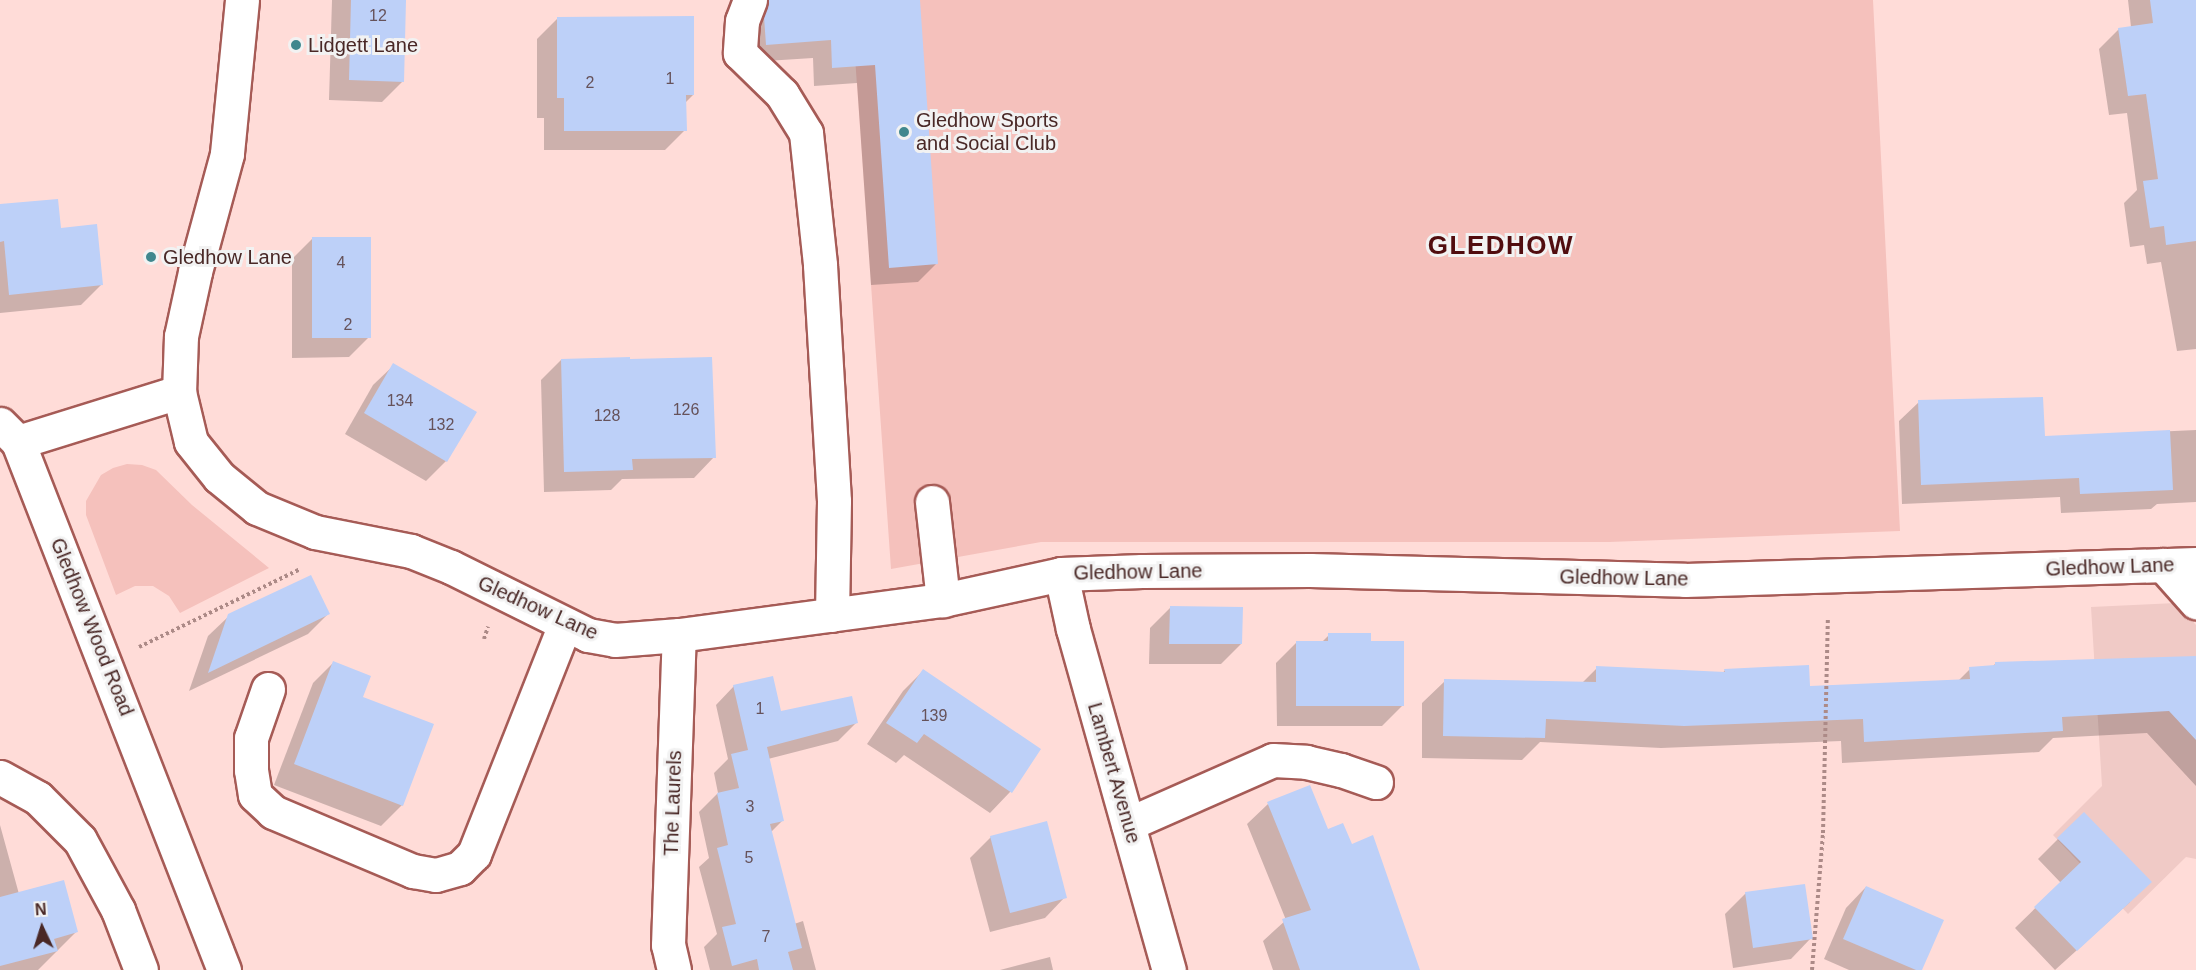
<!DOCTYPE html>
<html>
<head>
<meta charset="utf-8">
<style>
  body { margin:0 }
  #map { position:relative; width:2196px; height:970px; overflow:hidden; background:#ffdcd8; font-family:Arial,sans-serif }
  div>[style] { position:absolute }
  .built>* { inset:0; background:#f0cac6 }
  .green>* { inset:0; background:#f5c1bc }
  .shadow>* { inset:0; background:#0003 }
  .building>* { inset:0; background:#bdd0f8 }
  .path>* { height:4px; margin-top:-2px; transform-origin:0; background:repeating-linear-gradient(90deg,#ac8a87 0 3px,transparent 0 6px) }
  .roads { filter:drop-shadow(2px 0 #a65b56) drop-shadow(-2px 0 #a65b56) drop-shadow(0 2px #a65b56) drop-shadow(0 -2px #a65b56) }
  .minor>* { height:33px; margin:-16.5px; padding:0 16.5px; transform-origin:16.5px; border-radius:16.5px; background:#fff }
  .dots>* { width:16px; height:16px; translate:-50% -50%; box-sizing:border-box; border:3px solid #f2f2f2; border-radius:50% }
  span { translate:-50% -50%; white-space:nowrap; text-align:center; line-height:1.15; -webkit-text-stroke:6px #f2f2f2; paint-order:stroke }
  .number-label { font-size:16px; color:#66525a }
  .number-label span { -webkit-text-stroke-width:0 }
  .poi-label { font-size:20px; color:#492826 }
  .left { translate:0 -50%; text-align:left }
  .street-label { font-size:20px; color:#492826 }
  .district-label { font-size:26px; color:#510d0f; font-weight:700; letter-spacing:1.5px }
  .north { position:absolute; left:12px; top:898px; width:60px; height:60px; -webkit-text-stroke:4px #f2f2f2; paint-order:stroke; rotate:356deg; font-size:16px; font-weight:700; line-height:24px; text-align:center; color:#492826 }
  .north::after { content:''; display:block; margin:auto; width:21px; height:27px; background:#492826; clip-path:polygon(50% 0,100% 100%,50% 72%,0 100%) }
</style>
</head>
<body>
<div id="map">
  <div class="built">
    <i style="clip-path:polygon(2176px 603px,2196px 625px,2196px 859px,2186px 857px,2128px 914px,2053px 835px,2102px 786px,2091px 607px)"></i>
  </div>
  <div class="green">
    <i style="clip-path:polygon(851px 0,1873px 0,1900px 531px,1609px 542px,1041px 542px,891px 569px)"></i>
    <i style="clip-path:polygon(127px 464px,142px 465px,156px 470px,192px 505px,269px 568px,180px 613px,169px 596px,153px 586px,135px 586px,116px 595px,86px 515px,86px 501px,101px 475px,113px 468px)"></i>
  </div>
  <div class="shadow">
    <i style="clip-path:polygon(332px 0,404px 0,403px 81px,382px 102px,329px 100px)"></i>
    <i style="clip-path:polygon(768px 0,918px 0,936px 264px,918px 282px,871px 285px,857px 83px,814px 86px,813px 58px,748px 62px,750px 17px)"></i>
    <i style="clip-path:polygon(2128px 0,2196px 0,2196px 349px,2177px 351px,2161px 262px,2147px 264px,2144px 245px,2130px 247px,2124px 203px,2137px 190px,2127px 113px,2109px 115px,2099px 49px,2119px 29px,2131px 27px)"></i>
    <i style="clip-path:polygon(558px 18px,693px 95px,685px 103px,685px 130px,665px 150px,544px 150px,544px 118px,537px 118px,537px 39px)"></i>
    <i style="clip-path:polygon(0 206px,59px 230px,101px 285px,81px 305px,0 313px)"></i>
    <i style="clip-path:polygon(312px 239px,369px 337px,349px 357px,292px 358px,292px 259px)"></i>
    <i style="clip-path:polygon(561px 360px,714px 457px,694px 478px,622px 479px,611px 490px,544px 492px,541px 380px)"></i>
    <i style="clip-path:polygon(394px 365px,446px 461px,426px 481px,345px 434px,373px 385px)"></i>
    <i style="clip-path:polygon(1919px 402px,2044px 437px,2196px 430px,2196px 502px,2157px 504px,2151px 509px,2061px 513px,2060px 497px,1902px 504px,1899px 421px)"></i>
    <i style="clip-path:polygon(1170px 608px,1241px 644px,1221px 664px,1149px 664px,1150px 628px)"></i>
    <i style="clip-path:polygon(328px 614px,308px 634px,189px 691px,208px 636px,229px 616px)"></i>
    <i style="clip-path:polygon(1329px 635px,1369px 643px,1403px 705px,1382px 726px,1277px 726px,1276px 663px,1297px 642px,1321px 643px)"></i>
    <i style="clip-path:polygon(333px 663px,361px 698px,402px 805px,381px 826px,274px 785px,313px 683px)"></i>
    <i style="clip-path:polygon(1996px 663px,2196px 666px,2196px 786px,2147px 733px,2053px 738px,2039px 752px,1842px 763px,1841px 741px,1661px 748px,1540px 742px,1522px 760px,1422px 758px,1422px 703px,1445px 681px,1582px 683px,1597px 668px,1722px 674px,1725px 670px,1809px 688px,1957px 682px,1970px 669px,1992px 667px)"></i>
    <i style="clip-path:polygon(923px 671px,1039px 749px,1010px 792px,990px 813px,904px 755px,896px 763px,867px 744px,903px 691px)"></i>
    <i style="clip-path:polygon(734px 686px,780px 712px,856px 723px,838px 741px,768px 759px,782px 821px,771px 832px,794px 924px,803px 921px,816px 970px,710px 970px,704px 947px,717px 934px,699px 867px,709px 858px,699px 812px,718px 793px,714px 773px,728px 759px,716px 705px)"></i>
    <i style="clip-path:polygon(1309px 787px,1327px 831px,1351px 846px,1419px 970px,1273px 970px,1263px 941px,1286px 920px,1247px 824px,1268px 804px)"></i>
    <i style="clip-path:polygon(0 825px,19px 894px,76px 932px,38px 970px,0 970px)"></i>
    <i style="clip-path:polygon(991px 837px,1065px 897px,1045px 918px,990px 932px,970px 858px)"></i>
    <i style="clip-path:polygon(2058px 839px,2130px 902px,2055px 970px,2015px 928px,2061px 883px,2038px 859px)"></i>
    <i style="clip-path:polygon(1866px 887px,1921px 970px,1849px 970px,1824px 959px,1846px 908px)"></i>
    <i style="clip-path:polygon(1746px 893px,1811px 938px,1791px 959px,1733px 968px,1725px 914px)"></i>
    <i style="clip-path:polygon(1050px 957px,1053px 970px,1000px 970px)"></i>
  </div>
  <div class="building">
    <i style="clip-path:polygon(351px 0,406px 0,404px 82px,349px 80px)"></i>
    <i style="clip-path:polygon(768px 0,920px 0,938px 264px,889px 268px,875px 65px,832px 68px,831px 40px,766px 45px,764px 17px)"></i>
    <i style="clip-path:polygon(2150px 0,2196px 0,2196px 241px,2166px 245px,2164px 226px,2150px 228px,2143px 181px,2158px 179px,2146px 94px,2128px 96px,2118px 28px,2153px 23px)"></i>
    <i style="clip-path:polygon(694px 16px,694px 95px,686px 95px,687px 131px,564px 131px,564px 98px,557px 98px,557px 17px)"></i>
    <i style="clip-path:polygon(58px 199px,61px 228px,97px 224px,103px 285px,9px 295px,4px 241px,0 242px,0 204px)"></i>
    <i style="clip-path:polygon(312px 237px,371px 237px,371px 338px,312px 338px)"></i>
    <i style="clip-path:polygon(630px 357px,630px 359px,712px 357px,716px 458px,632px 459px,633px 470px,564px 472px,561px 359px)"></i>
    <i style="clip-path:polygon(393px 363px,477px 412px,447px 462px,364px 413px)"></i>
    <i style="clip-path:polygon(2043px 397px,2045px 436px,2170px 430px,2173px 490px,2080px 494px,2079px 478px,1921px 485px,1918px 400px)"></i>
    <i style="clip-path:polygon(311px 575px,330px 614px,208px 673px,228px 614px)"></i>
    <i style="clip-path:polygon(1170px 606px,1243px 607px,1242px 644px,1169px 644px)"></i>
    <i style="clip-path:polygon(1328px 633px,1371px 633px,1371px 641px,1404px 641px,1404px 706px,1296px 706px,1296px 641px,1328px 641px)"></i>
    <i style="clip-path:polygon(2196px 656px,2196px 740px,2169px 711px,2062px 717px,2063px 731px,1864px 742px,1863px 719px,1684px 726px,1546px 719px,1545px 738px,1443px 736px,1444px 679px,1596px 682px,1596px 666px,1725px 672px,1724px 669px,1809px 665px,1810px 686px,1970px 679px,1969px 667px,1995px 665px,1995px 662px)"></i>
    <i style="clip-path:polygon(333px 661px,371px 676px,363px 697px,434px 724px,403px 806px,294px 764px)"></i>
    <i style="clip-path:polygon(923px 669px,1041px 749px,1012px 793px,924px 734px,917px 743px,886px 723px)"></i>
    <i style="clip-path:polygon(773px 676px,781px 711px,852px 696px,858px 723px,767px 747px,784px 821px,770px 824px,802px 948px,788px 952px,793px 970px,759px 970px,757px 959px,732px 966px,722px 927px,736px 924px,717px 848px,728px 845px,717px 793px,739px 788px,731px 754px,748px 750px,733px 685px)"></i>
    <i style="clip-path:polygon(1310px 785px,1328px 829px,1343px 823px,1352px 844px,1373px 835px,1420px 970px,1300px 970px,1282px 919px,1311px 910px,1267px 802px)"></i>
    <i style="clip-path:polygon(2084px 812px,2152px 882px,2077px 951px,2034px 907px,2081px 862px,2057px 838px)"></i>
    <i style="clip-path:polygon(1047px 821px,1067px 898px,1010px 913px,990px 836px)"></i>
    <i style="clip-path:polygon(64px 880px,78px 932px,54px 939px,58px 951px,0 966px,0 897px)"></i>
    <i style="clip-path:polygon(1805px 884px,1813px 939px,1753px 948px,1745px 892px)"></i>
    <i style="clip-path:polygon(1866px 886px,1944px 920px,1922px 970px,1916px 970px,1843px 939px)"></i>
  </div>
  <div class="path">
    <i style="left:484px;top:639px;width:13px;rotate:-72deg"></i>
    <i style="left:139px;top:647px;width:179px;rotate:-25.8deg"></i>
    <i style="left:1812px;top:970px;width:137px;rotate:-85.4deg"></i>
    <i style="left:1823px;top:833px;width:215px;rotate:-88.7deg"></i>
  </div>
  <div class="roads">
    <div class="minor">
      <i style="left:242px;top:0;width:155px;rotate:95.6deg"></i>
      <i style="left:227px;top:154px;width:122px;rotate:105.2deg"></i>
      <i style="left:195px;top:272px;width:66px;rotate:102.3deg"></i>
      <i style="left:181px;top:336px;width:56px;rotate:92deg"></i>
      <i style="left:179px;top:392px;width:51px;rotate:76.5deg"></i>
      <i style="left:191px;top:442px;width:45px;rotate:51.3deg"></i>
      <i style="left:219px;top:477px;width:49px;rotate:39.2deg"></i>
      <i style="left:257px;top:508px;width:63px;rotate:22.5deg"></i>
      <i style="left:315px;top:532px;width:98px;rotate:11.2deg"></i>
      <i style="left:411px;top:551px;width:43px;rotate:21.8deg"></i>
      <i style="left:451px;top:567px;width:153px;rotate:26.4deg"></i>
      <i style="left:588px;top:635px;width:27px;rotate:10deg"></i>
      <i style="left:615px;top:640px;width:64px;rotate:-4.5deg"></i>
      <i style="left:679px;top:635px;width:266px;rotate:-7.6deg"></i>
      <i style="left:943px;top:600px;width:121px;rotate:-12.4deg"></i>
      <i style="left:1061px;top:574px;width:81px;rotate:-2.1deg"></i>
      <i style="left:1142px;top:571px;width:168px;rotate:-0.3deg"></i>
      <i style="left:1310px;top:570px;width:375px;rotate:1.5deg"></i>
      <i style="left:1685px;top:580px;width:511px;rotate:-1.79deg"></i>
      <i style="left:750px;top:0;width:22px;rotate:111deg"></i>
      <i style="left:742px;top:21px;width:32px;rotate:94deg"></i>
      <i style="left:740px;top:53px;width:59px;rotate:44.3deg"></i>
      <i style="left:782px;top:94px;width:46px;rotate:58.4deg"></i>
      <i style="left:806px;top:133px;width:133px;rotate:83.9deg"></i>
      <i style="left:820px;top:265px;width:236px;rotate:86.6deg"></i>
      <i style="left:834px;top:501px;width:114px;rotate:91deg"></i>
      <i style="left:0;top:424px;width:25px;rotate:45deg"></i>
      <i style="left:18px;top:442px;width:567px;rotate:68.69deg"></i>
      <i style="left:18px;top:442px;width:169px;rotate:-17.3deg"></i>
      <i style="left:932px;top:502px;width:99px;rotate:83.6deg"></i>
      <i style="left:2163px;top:565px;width:50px;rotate:48.3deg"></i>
      <i style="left:1061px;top:574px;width:56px;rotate:77.7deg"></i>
      <i style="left:1073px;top:629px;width:354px;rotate:74.3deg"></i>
      <i style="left:268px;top:689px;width:52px;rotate:109.1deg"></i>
      <i style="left:251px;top:738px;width:32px;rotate:90deg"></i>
      <i style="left:251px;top:770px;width:25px;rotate:81deg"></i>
      <i style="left:255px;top:795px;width:25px;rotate:43deg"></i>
      <i style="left:273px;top:812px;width:152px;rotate:22.9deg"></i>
      <i style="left:413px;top:871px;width:23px;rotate:10deg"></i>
      <i style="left:436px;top:875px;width:25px;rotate:-16deg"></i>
      <i style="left:460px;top:868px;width:20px;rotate:-45deg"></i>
      <i style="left:474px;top:854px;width:247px;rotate:-68.4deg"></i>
      <i style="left:0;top:777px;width:43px;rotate:28.9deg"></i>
      <i style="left:38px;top:798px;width:59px;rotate:45deg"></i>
      <i style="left:80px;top:840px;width:80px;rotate:61.5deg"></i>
      <i style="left:118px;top:910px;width:64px;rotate:69deg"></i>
      <i style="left:1128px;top:824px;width:158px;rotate:-23.8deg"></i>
      <i style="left:1273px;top:760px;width:33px;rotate:3deg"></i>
      <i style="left:1306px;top:762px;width:36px;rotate:13deg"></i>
      <i style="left:1341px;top:770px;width:37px;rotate:19deg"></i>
      <i style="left:674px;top:970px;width:26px;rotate:-103deg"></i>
      <i style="left:668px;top:945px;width:310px;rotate:-88deg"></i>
    </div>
  </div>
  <div class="dots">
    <i style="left:296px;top:45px;background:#40878e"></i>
    <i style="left:904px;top:132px;background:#40878e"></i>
    <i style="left:151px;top:257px;background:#40878e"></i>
  </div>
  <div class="number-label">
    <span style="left:378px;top:16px">12</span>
    <span style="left:670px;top:79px">1</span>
    <span style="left:590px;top:83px">2</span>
    <span style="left:341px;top:263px">4</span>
    <span style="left:348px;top:325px">2</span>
    <span style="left:400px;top:401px">134</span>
    <span style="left:686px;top:410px">126</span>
    <span style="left:607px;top:416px">128</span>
    <span style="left:441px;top:425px">132</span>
    <span style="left:760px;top:709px">1</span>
    <span style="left:934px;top:716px">139</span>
    <span style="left:750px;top:807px">3</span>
    <span style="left:749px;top:858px">5</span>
    <span style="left:766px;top:937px">7</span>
  </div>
  <div class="poi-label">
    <span class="left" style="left:308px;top:45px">Lidgett Lane</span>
    <span class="left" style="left:916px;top:132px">Gledhow Sports<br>and Social Club</span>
    <span class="left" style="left:163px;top:257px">Gledhow Lane</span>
  </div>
  <div class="street-label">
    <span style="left:2110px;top:567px;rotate:-2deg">Gledhow Lane</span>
    <span style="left:1138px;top:572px;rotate:-1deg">Gledhow Lane</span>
    <span style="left:1624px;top:578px;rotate:1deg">Gledhow Lane</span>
    <span style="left:538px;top:608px;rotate:24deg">Gledhow Lane</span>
    <span style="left:92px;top:627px;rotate:68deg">Gledhow Wood Road</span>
    <span style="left:1114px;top:773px;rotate:74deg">Lambert Avenue</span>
    <span style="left:673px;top:803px;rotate:-88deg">The Laurels</span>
  </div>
  <div class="district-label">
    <span style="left:1501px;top:246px">GLEDHOW</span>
  </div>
  <div class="north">N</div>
</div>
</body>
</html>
